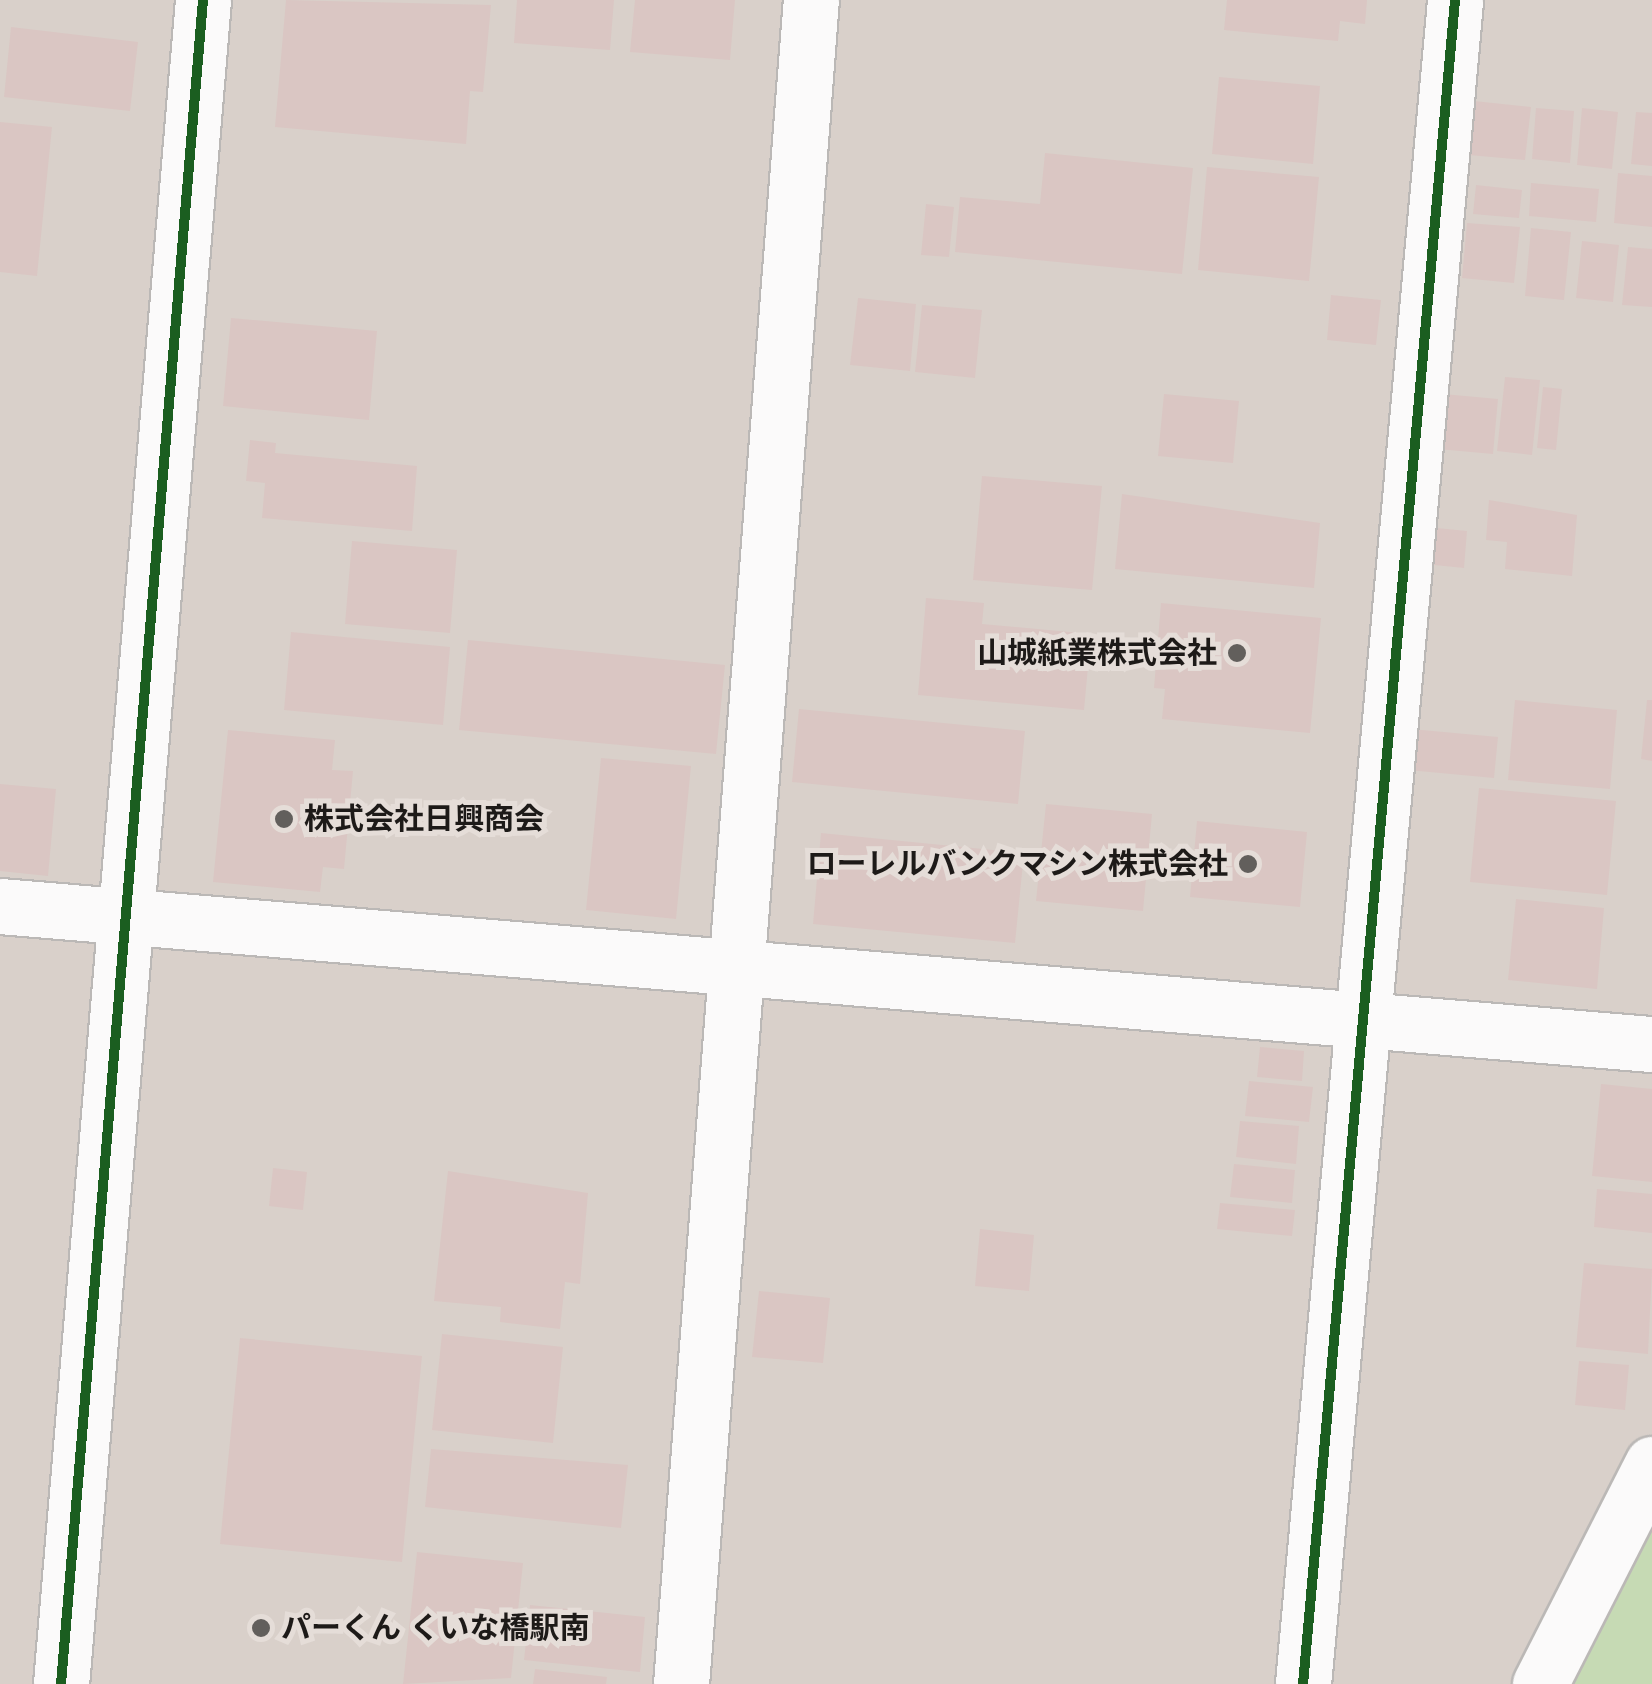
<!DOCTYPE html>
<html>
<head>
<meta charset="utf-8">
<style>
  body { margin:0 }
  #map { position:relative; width:1652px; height:1684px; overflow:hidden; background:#e2dedb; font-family:"Work Sans","Noto Sans JP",sans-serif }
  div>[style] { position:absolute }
  .built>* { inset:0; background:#d9d0ca }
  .green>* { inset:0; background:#c6dab4 }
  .building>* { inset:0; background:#dac6c3 }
  .roads { filter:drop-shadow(2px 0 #bbb8b6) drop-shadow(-2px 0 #bbb8b6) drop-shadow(0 2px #bbb8b6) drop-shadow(0 -2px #bbb8b6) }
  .minor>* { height:55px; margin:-27.5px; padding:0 27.5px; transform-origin:27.5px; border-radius:27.5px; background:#fbfafa }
  .cycleway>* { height:10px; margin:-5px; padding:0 5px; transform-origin:5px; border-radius:5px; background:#1b5e20 }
  .dots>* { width:28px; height:28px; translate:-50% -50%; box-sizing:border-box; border:5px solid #e5ddd8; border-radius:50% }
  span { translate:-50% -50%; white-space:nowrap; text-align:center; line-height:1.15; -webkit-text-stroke:10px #e5ddd8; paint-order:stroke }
  .poi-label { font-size:30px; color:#1d1a18; font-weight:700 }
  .right { translate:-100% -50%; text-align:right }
  .left { translate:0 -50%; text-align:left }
</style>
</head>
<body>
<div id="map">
  <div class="built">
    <i style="clip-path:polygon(0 0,1652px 0,1652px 1684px,0 1684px)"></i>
  </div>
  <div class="green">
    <i style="clip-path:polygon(1652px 1495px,1652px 1684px,1557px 1684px)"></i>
  </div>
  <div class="building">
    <i style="clip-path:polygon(286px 0,491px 5px,483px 92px,470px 91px,466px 144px,275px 127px)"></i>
    <i style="clip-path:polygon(517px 0,614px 0,610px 50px,514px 43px)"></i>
    <i style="clip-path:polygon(635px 0,735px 0,730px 60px,630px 52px)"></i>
    <i style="clip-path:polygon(1227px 0,1367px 0,1365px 24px,1340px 21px,1338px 41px,1224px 30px)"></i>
    <i style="clip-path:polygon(11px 27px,138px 42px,130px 111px,4px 97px)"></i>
    <i style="clip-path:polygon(1219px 77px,1320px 86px,1313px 164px,1212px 154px)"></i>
    <i style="clip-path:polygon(1474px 101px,1531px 107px,1525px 160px,1469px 155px)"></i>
    <i style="clip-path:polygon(1536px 108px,1574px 111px,1570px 163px,1532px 159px)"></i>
    <i style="clip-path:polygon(1582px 108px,1618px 112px,1612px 169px,1577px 165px)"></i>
    <i style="clip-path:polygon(1636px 112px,1652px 113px,1652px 166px,1631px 164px)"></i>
    <i style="clip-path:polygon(0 122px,52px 127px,37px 276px,0 272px)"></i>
    <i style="clip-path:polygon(1045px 153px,1193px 168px,1182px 274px,955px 252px,960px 197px,1040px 204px)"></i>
    <i style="clip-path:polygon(1207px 167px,1319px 177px,1309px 281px,1198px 270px)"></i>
    <i style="clip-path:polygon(1618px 173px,1652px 176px,1652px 227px,1614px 223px)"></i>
    <i style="clip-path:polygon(1531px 183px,1599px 189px,1596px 222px,1529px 216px)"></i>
    <i style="clip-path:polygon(1476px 185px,1522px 190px,1519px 218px,1473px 214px)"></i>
    <i style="clip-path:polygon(926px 204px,954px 207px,949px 257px,921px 255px)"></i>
    <i style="clip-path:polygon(1467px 223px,1520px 227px,1514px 283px,1462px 278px)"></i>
    <i style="clip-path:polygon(1531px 228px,1571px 232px,1564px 300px,1525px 296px)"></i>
    <i style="clip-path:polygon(1582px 241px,1619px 245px,1613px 302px,1576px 298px)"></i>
    <i style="clip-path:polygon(1628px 247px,1652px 249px,1652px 307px,1622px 305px)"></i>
    <i style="clip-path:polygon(1331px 295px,1381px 300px,1376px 345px,1327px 340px)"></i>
    <i style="clip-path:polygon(858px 298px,916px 304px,910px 371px,850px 365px)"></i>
    <i style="clip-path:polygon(922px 305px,982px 310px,975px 378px,915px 372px)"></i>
    <i style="clip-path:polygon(231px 318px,377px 331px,369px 420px,223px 406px)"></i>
    <i style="clip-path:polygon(1505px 377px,1540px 380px,1532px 455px,1497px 451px)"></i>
    <i style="clip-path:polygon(1543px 387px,1562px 389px,1556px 450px,1537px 448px)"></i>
    <i style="clip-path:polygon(1164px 394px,1239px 401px,1233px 463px,1158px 456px)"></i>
    <i style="clip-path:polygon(1443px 394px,1498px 399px,1493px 454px,1438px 449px)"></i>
    <i style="clip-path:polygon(250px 440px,276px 443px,275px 453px,417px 466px,412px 531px,262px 518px,265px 483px,246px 481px)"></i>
    <i style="clip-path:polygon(982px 476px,1102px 486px,1092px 590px,973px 580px)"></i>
    <i style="clip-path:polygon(1122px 494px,1320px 523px,1314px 588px,1115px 569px)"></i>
    <i style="clip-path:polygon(1489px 500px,1577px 515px,1572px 576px,1505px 569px,1507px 542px,1486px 540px)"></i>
    <i style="clip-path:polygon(1427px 527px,1467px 531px,1464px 568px,1424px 564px)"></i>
    <i style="clip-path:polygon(352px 541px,457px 550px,450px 633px,345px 624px)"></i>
    <i style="clip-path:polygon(926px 598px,984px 603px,982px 624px,1091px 634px,1084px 710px,918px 695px)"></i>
    <i style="clip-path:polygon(1161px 603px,1321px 618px,1310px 733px,1162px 719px,1165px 689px,1154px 688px)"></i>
    <i style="clip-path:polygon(291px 632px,450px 647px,443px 725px,284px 710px)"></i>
    <i style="clip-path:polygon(468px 640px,725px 665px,716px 754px,459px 730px)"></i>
    <i style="clip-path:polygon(1515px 700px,1617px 710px,1610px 789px,1508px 780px)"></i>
    <i style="clip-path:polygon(1647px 700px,1652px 700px,1652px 761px,1641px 759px)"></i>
    <i style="clip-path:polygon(799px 709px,1025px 731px,1018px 804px,792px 782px)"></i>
    <i style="clip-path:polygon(1411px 729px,1498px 737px,1494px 778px,1408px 770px)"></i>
    <i style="clip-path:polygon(228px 730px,335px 740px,332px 770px,353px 771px,344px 869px,323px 867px,320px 892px,213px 882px)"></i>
    <i style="clip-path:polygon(601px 758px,691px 766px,676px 919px,586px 910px)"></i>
    <i style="clip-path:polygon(0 784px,56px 789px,48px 876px,0 871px)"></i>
    <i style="clip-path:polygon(1479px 788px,1616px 801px,1607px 895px,1470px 882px)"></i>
    <i style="clip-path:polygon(1046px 804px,1152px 814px,1143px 911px,1036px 901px)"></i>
    <i style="clip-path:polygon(1197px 821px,1307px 832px,1300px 907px,1190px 897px)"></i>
    <i style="clip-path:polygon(821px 833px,1024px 853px,1015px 943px,813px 924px)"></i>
    <i style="clip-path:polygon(1516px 899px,1604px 908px,1597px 989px,1508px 980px)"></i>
    <i style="clip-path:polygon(1260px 1047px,1304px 1051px,1302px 1081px,1257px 1077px)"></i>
    <i style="clip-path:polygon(1249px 1081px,1313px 1087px,1309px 1122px,1245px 1116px)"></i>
    <i style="clip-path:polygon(1601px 1084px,1652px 1089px,1652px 1182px,1592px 1176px)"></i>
    <i style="clip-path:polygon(1240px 1121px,1299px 1126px,1296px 1164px,1236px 1157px)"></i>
    <i style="clip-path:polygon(1234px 1164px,1295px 1170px,1292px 1203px,1230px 1197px)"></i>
    <i style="clip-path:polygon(273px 1168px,307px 1172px,303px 1210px,269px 1206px)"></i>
    <i style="clip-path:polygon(448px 1171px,588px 1193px,580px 1284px,565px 1282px,560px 1329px,500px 1322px,501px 1307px,434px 1301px)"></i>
    <i style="clip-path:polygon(1597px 1189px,1652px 1194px,1652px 1233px,1594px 1227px)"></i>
    <i style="clip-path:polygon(1220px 1203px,1295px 1210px,1292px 1236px,1217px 1229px)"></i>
    <i style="clip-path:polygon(980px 1229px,1034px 1235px,1029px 1291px,975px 1286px)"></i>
    <i style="clip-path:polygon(1584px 1263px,1652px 1269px,1648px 1354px,1576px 1347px)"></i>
    <i style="clip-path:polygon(759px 1291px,830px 1298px,823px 1363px,752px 1357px)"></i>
    <i style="clip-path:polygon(442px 1334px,563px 1347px,553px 1443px,432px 1430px)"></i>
    <i style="clip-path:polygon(240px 1338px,422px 1356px,402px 1562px,220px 1544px)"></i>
    <i style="clip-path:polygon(1579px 1361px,1629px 1365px,1625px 1410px,1575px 1405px)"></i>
    <i style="clip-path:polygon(431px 1449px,628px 1465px,621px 1528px,425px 1507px)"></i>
    <i style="clip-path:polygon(417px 1552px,523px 1563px,511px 1678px,403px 1684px)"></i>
    <i style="clip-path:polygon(530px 1605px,645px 1617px,640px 1672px,524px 1660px)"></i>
    <i style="clip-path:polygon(535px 1669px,607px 1677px,606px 1684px,533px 1684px)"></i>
  </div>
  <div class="roads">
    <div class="minor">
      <i style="left:0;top:906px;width:1658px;rotate:4.78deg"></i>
      <i style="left:61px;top:1684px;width:1690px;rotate:-85.18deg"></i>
      <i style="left:681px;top:1684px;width:1689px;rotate:-85.59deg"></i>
      <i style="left:1303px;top:1684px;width:1691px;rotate:-84.84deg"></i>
      <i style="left:1540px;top:1684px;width:247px;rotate:-63deg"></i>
    </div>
  </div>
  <div class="cycleway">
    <i style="left:61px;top:1684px;width:1690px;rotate:-85.18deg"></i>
    <i style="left:1303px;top:1684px;width:1691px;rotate:-84.84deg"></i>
  </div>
  <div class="dots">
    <i style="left:1237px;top:653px;background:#625f5c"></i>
    <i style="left:284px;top:819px;background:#625f5c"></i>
    <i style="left:1248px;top:864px;background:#625f5c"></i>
    <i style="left:261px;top:1628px;background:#625f5c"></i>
  </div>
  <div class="poi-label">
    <span class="right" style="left:1217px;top:653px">山城紙業株式会社</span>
    <span class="left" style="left:304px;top:819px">株式会社日興商会</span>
    <span class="right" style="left:1228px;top:864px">ローレルバンクマシン株式会社</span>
    <span class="left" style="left:281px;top:1628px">パーくん くいな橋駅南</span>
  </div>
</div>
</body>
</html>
